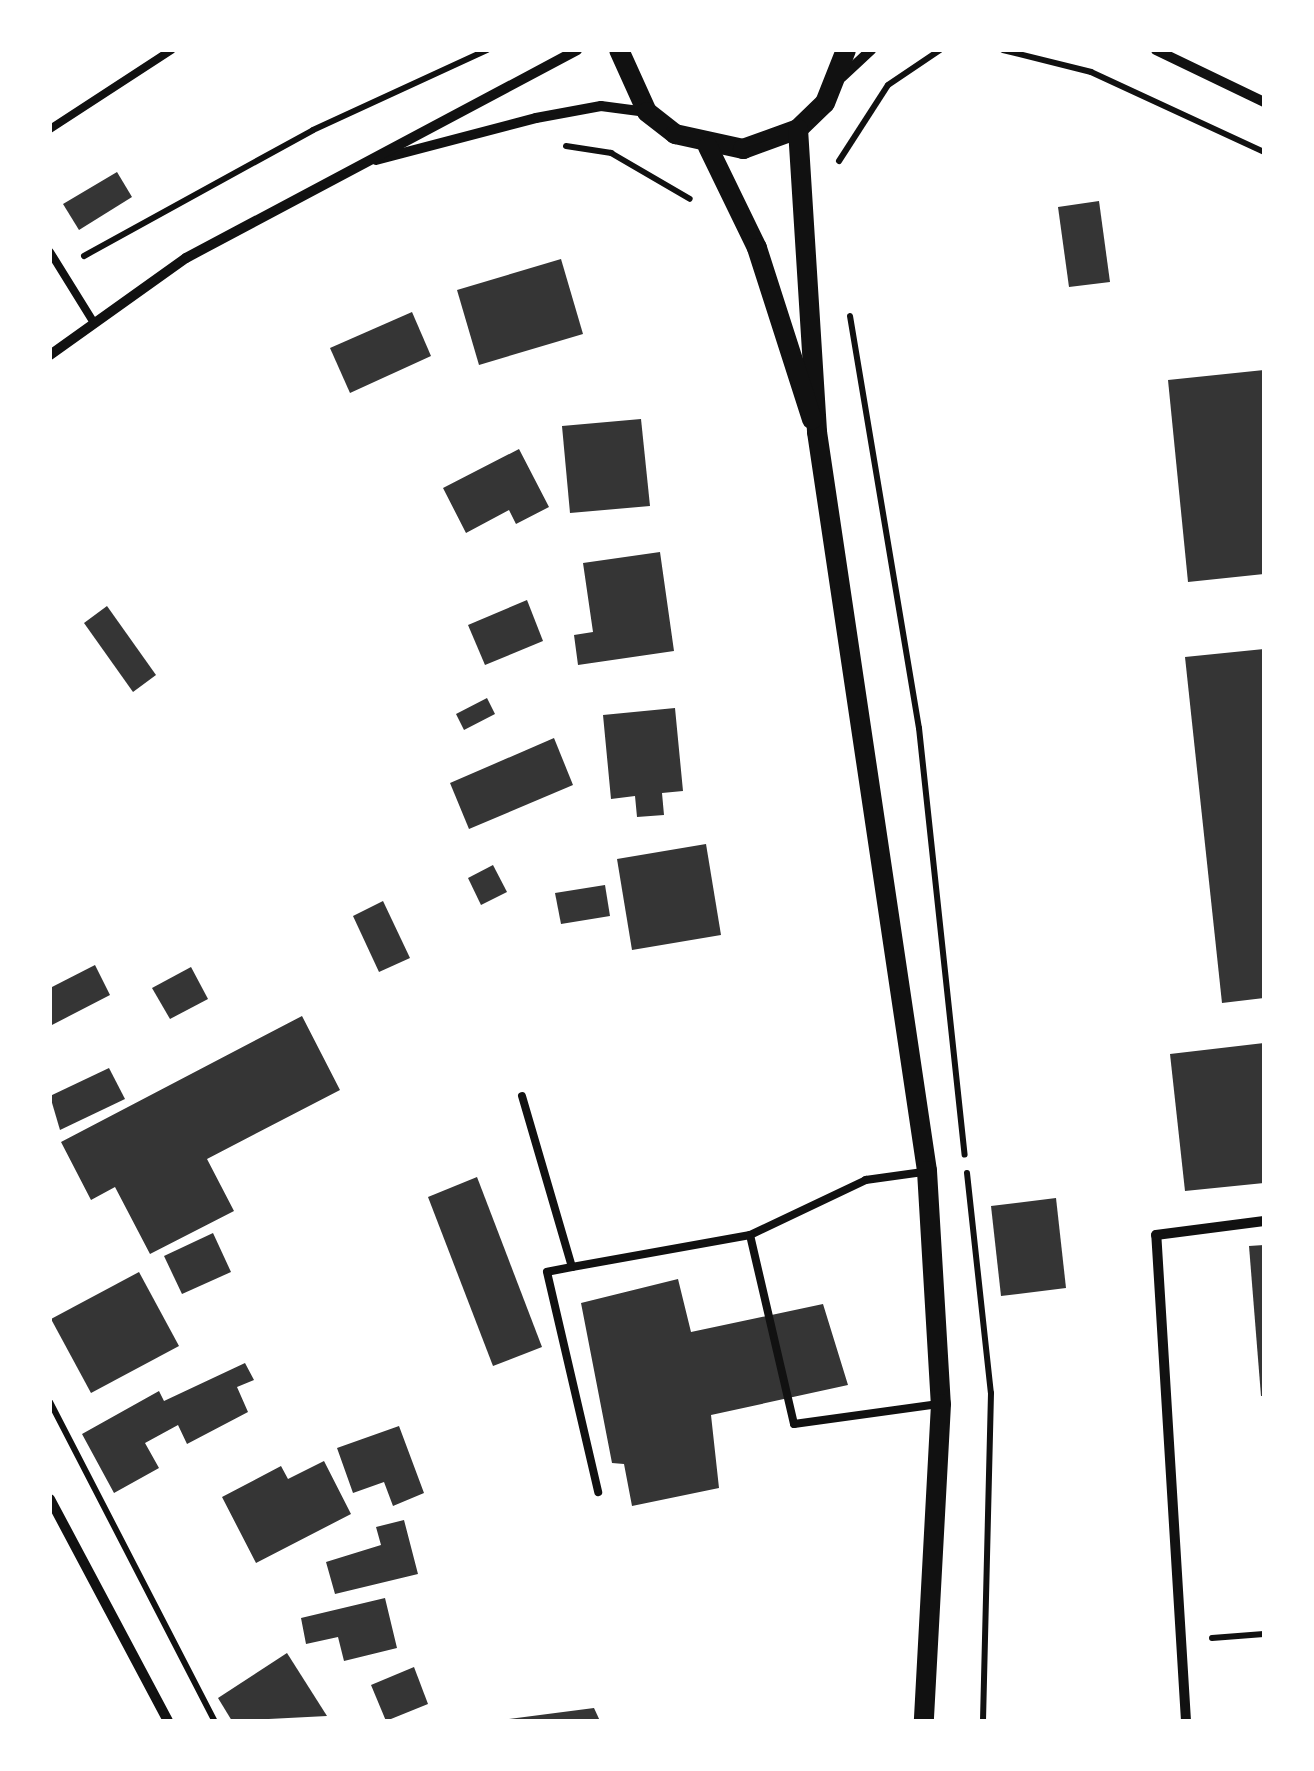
<!DOCTYPE html>
<html>
<head>
<meta charset="utf-8">
<style>
  body { margin:0 }
  #map { position:relative; width:1314px; height:1771px; overflow:hidden; background:#fff; font-family:"PT Sans Narrow",sans-serif }
  div>[style] { position:absolute }
  .building>* { inset:0; background:#353535 }
  .path>* { height:6px; margin:-3px; padding:0 3px; transform-origin:3px; border-radius:3px; background:#111 }
  .service>* { height:8px; margin:-4px; padding:0 4px; transform-origin:4px; border-radius:4px; background:#111 }
  .minor>* { height:10px; margin:-5px; padding:0 5px; transform-origin:5px; border-radius:5px; background:#111 }
  .secondary>* { height:20px; margin:-10px; padding:0 10px; transform-origin:10px; border-radius:10px; background:#111 }
  span { translate:-50% -50%; white-space:nowrap; text-align:center; line-height:1.15; -webkit-text-stroke:10px #fff; paint-order:stroke }
  .frame { position:absolute; inset:0; border:52px solid #fff; pointer-events:none }
</style>
</head>
<body>
<div id="map">
  <div class="building">
    <i style="clip-path:polygon(117px 172px,132px 197px,79px 230px,63px 204px)"></i>
    <i style="clip-path:polygon(1099px 201px,1110px 282px,1069px 287px,1058px 207px)"></i>
    <i style="clip-path:polygon(561px 259px,583px 334px,479px 365px,457px 290px)"></i>
    <i style="clip-path:polygon(412px 312px,431px 356px,350px 393px,330px 348px)"></i>
    <i style="clip-path:polygon(1264px 370px,1264px 574px,1188px 582px,1168px 380px)"></i>
    <i style="clip-path:polygon(641px 419px,650px 506px,570px 513px,562px 426px)"></i>
    <i style="clip-path:polygon(519px 449px,549px 507px,516px 524px,509px 510px,466px 533px,443px 488px)"></i>
    <i style="clip-path:polygon(660px 552px,674px 651px,578px 665px,574px 635px,593px 632px,583px 563px)"></i>
    <i style="clip-path:polygon(527px 600px,543px 641px,485px 665px,468px 625px)"></i>
    <i style="clip-path:polygon(107px 606px,156px 675px,133px 692px,84px 623px)"></i>
    <i style="clip-path:polygon(1264px 649px,1264px 998px,1222px 1003px,1185px 657px)"></i>
    <i style="clip-path:polygon(487px 698px,495px 714px,464px 730px,456px 714px)"></i>
    <i style="clip-path:polygon(675px 708px,683px 791px,662px 793px,664px 815px,637px 817px,635px 796px,611px 799px,603px 715px)"></i>
    <i style="clip-path:polygon(554px 738px,573px 785px,469px 829px,450px 783px)"></i>
    <i style="clip-path:polygon(706px 844px,721px 935px,632px 950px,617px 859px)"></i>
    <i style="clip-path:polygon(493px 865px,507px 892px,481px 905px,468px 878px)"></i>
    <i style="clip-path:polygon(605px 885px,610px 916px,561px 924px,555px 893px)"></i>
    <i style="clip-path:polygon(383px 901px,410px 958px,379px 972px,353px 916px)"></i>
    <i style="clip-path:polygon(95px 965px,110px 995px,50px 1026px,50px 988px)"></i>
    <i style="clip-path:polygon(191px 967px,208px 999px,170px 1019px,152px 988px)"></i>
    <i style="clip-path:polygon(302px 1016px,340px 1090px,207px 1159px,234px 1211px,150px 1254px,115px 1187px,91px 1200px,61px 1142px)"></i>
    <i style="clip-path:polygon(1264px 1043px,1264px 1183px,1185px 1191px,1170px 1054px)"></i>
    <i style="clip-path:polygon(109px 1068px,125px 1099px,60px 1130px,50px 1096px)"></i>
    <i style="clip-path:polygon(477px 1177px,542px 1347px,493px 1366px,428px 1197px)"></i>
    <i style="clip-path:polygon(1056px 1198px,1066px 1288px,1001px 1296px,991px 1206px)"></i>
    <i style="clip-path:polygon(213px 1233px,231px 1272px,182px 1294px,164px 1256px)"></i>
    <i style="clip-path:polygon(1264px 1245px,1264px 1396px,1261px 1396px,1249px 1246px)"></i>
    <i style="clip-path:polygon(139px 1272px,179px 1346px,91px 1393px,51px 1319px)"></i>
    <i style="clip-path:polygon(678px 1279px,691px 1332px,823px 1304px,848px 1385px,711px 1415px,719px 1488px,632px 1506px,624px 1464px,612px 1463px,581px 1303px)"></i>
    <i style="clip-path:polygon(245px 1363px,254px 1380px,237px 1387px,248px 1412px,187px 1444px,178px 1425px,145px 1443px,159px 1468px,114px 1493px,82px 1434px,159px 1391px,164px 1401px)"></i>
    <i style="clip-path:polygon(399px 1426px,424px 1493px,393px 1506px,384px 1482px,353px 1493px,337px 1448px)"></i>
    <i style="clip-path:polygon(324px 1461px,351px 1514px,256px 1563px,222px 1497px,281px 1466px,288px 1479px)"></i>
    <i style="clip-path:polygon(404px 1520px,418px 1574px,335px 1594px,326px 1562px,381px 1545px,376px 1527px)"></i>
    <i style="clip-path:polygon(385px 1598px,397px 1648px,344px 1661px,338px 1637px,306px 1644px,301px 1618px)"></i>
    <i style="clip-path:polygon(287px 1653px,327px 1716px,232px 1721px,218px 1698px)"></i>
    <i style="clip-path:polygon(414px 1667px,428px 1704px,386px 1721px,371px 1685px)"></i>
    <i style="clip-path:polygon(594px 1708px,600px 1721px,509px 1721px,509px 1719px)"></i>
  </div>
  <div class="path">
    <i style="left:1003px;top:50px;width:91px;rotate:14deg"></i>
    <i style="left:1091px;top:72px;width:191px;rotate:24.8deg"></i>
    <i style="left:566px;top:146px;width:46px;rotate:8.8deg"></i>
    <i style="left:611px;top:153px;width:91px;rotate:30.2deg"></i>
    <i style="left:839px;top:161px;width:90px;rotate:-57.2deg"></i>
    <i style="left:888px;top:85px;width:63px;rotate:-33.9deg"></i>
    <i style="left:84px;top:256px;width:261px;rotate:-28.8deg"></i>
    <i style="left:313px;top:130px;width:192px;rotate:-24.7deg"></i>
    <i style="left:850px;top:316px;width:418px;rotate:80.5deg"></i>
    <i style="left:919px;top:728px;width:429px;rotate:83.9deg"></i>
    <i style="left:967px;top:1173px;width:221px;rotate:83.8deg"></i>
    <i style="left:991px;top:1393px;width:328px;rotate:91.4deg"></i>
    <i style="left:50px;top:1402px;width:359px;rotate:62.7deg"></i>
    <i style="left:1212px;top:1638px;width:52px;rotate:-4.4deg"></i>
  </div>
  <div class="service">
    <i style="left:50px;top:129px;width:145px;rotate:-33.1deg"></i>
    <i style="left:50px;top:252px;width:84px;rotate:58.2deg"></i>
    <i style="left:522px;top:1096px;width:178px;rotate:73.7deg"></i>
    <i style="left:572px;top:1267px;width:181px;rotate:-10.2deg"></i>
    <i style="left:923px;top:1172px;width:58px;rotate:172deg"></i>
    <i style="left:866px;top:1180px;width:128px;rotate:154.6deg"></i>
    <i style="left:750px;top:1235px;width:194px;rotate:76.9deg"></i>
    <i style="left:794px;top:1424px;width:146px;rotate:-7.9deg"></i>
    <i style="left:572px;top:1267px;width:25px;rotate:169deg"></i>
    <i style="left:547px;top:1272px;width:226px;rotate:76.9deg"></i>
  </div>
  <div class="minor">
    <i style="left:1156px;top:50px;width:120px;rotate:25.7deg"></i>
    <i style="left:842px;top:77px;width:40px;rotate:-43deg"></i>
    <i style="left:376px;top:160px;width:165px;rotate:-14.7deg"></i>
    <i style="left:536px;top:118px;width:66px;rotate:-10.5deg"></i>
    <i style="left:601px;top:106px;width:46px;rotate:7.4deg"></i>
    <i style="left:50px;top:355px;width:167px;rotate:-35.5deg"></i>
    <i style="left:186px;top:258px;width:443px;rotate:-28deg"></i>
    <i style="left:50px;top:1499px;width:251px;rotate:62deg"></i>
    <i style="left:1186px;top:1721px;width:487px;rotate:-93.5deg"></i>
    <i style="left:1156px;top:1235px;width:109px;rotate:-7.4deg"></i>
  </div>
  <div class="secondary">
    <i style="left:619px;top:50px;width:68px;rotate:65.7deg"></i>
    <i style="left:647px;top:112px;width:36px;rotate:38deg"></i>
    <i style="left:675px;top:134px;width:70px;rotate:12.4deg"></i>
    <i style="left:743px;top:149px;width:59px;rotate:-20deg"></i>
    <i style="left:798px;top:129px;width:37px;rotate:-44deg"></i>
    <i style="left:825px;top:103px;width:57px;rotate:-68.4deg"></i>
    <i style="left:798px;top:129px;width:304px;rotate:86.4deg"></i>
    <i style="left:817px;top:432px;width:747px;rotate:81.53deg"></i>
    <i style="left:927px;top:1171px;width:233px;rotate:86.6deg"></i>
    <i style="left:941px;top:1404px;width:317px;rotate:93.1deg"></i>
    <i style="left:708px;top:147px;width:112px;rotate:64.1deg"></i>
    <i style="left:757px;top:248px;width:180px;rotate:72.2deg"></i>
  </div>
  <div class="frame"></div>
</div>
</body>
</html>
